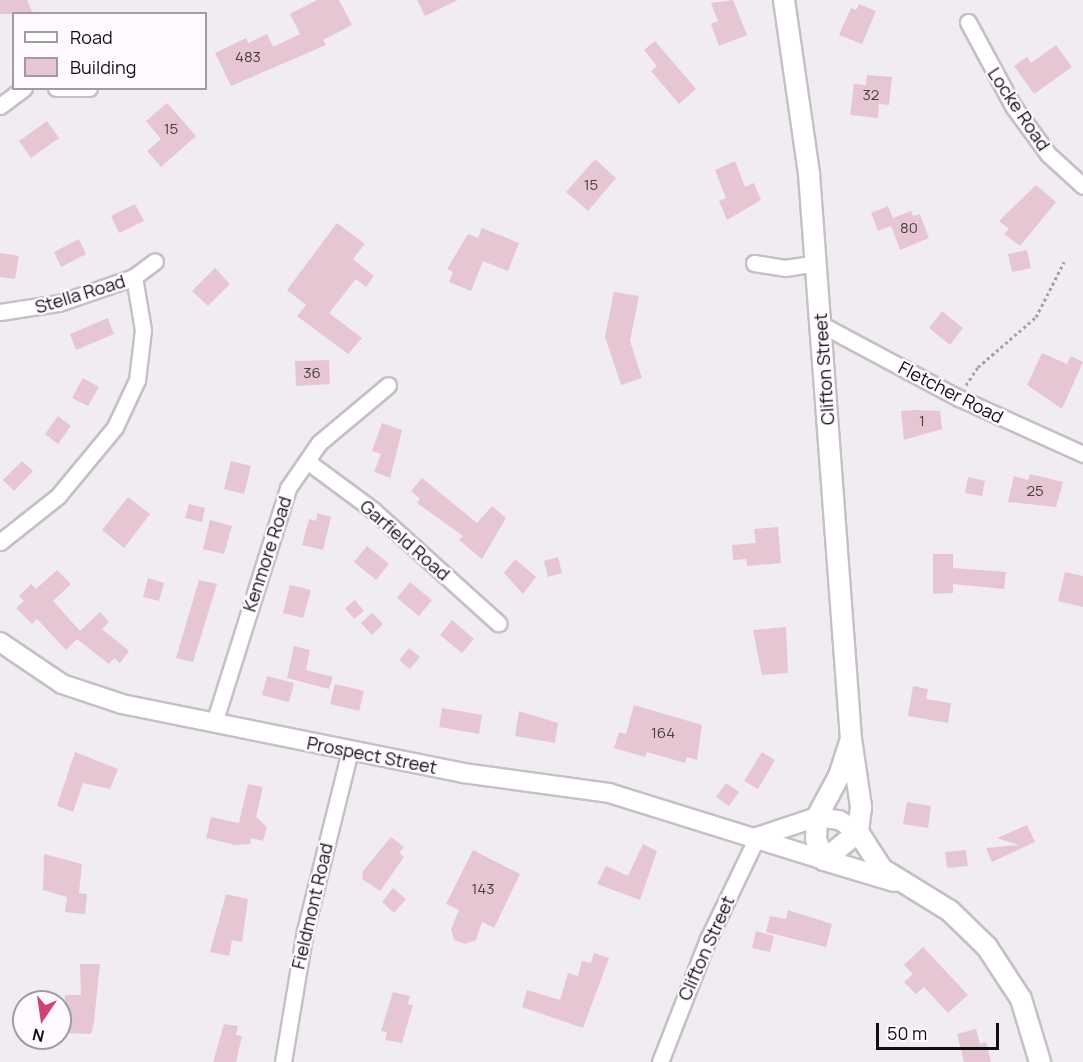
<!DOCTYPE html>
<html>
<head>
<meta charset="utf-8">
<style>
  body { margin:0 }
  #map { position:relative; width:1083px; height:1062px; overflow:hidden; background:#f1ecf1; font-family:Manrope,sans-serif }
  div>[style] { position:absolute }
  .building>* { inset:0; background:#e7c6d3 }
  .path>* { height:3px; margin-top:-1.5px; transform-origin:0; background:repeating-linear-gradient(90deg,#a5a1a5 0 3px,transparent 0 6px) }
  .roads { filter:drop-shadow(2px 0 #c5c0c5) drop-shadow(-2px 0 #c5c0c5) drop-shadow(0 2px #c5c0c5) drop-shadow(0 -2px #c5c0c5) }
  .minor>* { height:15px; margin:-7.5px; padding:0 7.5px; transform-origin:7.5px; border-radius:7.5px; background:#fff }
  .tertiary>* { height:18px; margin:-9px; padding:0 9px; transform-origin:9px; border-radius:9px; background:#fff }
  .secondary>* { height:20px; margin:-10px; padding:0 10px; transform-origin:10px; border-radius:10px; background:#fff }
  span { translate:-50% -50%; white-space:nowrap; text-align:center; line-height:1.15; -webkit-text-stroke:4.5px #fef9ff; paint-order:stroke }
  .number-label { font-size:15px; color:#463d42 }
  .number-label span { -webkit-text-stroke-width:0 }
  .street-label { font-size:18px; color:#100f11 }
  .legend { position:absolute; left:12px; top:12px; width:195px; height:78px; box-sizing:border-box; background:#fef9ff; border:2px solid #9f9ba0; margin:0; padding:8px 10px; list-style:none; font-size:18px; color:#100f11 }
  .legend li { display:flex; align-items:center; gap:12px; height:30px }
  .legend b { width:30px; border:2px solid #9f9ba0 }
  .north { position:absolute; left:12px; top:990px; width:60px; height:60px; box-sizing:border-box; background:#fef9ff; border:2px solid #9f9ba0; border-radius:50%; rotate:193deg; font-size:16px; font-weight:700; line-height:24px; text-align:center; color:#100f11 }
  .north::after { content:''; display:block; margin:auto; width:21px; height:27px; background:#cd447d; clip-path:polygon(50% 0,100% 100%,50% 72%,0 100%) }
  .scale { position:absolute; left:876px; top:1023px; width:123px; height:27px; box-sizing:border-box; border:3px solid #100f11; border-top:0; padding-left:8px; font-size:18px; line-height:21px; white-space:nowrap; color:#100f11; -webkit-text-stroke:4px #fef9ff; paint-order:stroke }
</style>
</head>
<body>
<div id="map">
  <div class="building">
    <i style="clip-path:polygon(0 0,27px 0,33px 14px,0 14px)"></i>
    <i style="clip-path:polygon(317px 0,339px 0,352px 25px,323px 40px,326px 45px,231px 86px,215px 53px,246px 38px,248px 43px,267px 34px,273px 47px,300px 34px,290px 14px)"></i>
    <i style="clip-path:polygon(417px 0,458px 0,425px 16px)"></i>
    <i style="clip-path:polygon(733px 0,747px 35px,719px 46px,711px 24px,718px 21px,711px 3px)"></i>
    <i style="clip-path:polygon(859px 4px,876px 11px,862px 44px,839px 35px,851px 8px,856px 10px)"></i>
    <i style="clip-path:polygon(655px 41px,696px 89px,679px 104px,651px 71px,657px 66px,644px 50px)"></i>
    <i style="clip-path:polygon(1056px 45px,1072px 67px,1034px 94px,1014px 66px,1027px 57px,1031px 63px)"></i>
    <i style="clip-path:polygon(867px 75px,892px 77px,889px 105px,879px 104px,878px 118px,850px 115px,854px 84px,866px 85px)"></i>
    <i style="clip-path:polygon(167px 103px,196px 136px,161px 167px,147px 151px,161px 139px,146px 121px)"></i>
    <i style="clip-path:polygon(47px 121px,59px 138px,31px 158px,19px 141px)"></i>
    <i style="clip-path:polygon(595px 159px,616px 178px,588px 211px,566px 192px)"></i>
    <i style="clip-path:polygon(735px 161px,745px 187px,754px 183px,761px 200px,727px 220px,719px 201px,726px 198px,715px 170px)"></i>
    <i style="clip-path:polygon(1036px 185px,1056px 202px,1020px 246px,1004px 234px,1009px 229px,999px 221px)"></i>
    <i style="clip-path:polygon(135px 204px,144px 221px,119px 233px,111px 216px)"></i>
    <i style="clip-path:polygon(888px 206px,893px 218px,911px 211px,913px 216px,920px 214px,929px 238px,900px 250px,891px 226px,878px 231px,871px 213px)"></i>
    <i style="clip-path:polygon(337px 223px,365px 244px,353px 259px,374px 276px,366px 287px,356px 279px,329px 313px,362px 338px,348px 354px,297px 316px,306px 305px,287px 290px)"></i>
    <i style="clip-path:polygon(482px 228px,519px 243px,508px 271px,483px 261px,471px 291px,449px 282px,453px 272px,447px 269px,468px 234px,478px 238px)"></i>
    <i style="clip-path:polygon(79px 239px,86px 254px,61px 267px,54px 252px)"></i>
    <i style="clip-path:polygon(1027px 250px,1031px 268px,1012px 272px,1008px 254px)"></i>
    <i style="clip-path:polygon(0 253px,19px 256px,15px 279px,0 277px)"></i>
    <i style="clip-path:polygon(215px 268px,230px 284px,208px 306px,192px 291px)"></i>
    <i style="clip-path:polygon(614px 292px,639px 296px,630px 341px,642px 378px,621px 385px,605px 337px)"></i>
    <i style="clip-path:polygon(942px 311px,963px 328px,950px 345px,929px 328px)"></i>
    <i style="clip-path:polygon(108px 318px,114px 334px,76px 350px,70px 334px)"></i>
    <i style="clip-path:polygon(1042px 353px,1067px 364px,1071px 356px,1083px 362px,1062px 409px,1027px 385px)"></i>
    <i style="clip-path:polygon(329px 360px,330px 384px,296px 386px,295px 361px)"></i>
    <i style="clip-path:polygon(83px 378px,99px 387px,88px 406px,72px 398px)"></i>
    <i style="clip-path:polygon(915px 410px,940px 411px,942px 429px,904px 440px,901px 411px)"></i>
    <i style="clip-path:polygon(58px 416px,71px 426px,58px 444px,45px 434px)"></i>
    <i style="clip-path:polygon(382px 423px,402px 430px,390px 478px,374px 472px,381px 454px,372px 451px)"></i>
    <i style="clip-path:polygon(22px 461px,33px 471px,14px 491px,3px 480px)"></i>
    <i style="clip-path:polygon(231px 461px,251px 466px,244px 494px,224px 489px)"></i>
    <i style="clip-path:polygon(1030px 474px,1063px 482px,1056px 507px,1008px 502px,1014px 476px,1028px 480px)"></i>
    <i style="clip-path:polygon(968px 477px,985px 481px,982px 496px,965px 493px)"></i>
    <i style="clip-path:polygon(422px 478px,477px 523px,492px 506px,506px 518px,482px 559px,459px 540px,463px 536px,417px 503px,420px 499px,411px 491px)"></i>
    <i style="clip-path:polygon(128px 497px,150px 514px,124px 548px,102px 530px)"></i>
    <i style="clip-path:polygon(189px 504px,205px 508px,202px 522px,185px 518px)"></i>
    <i style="clip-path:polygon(317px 513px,331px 517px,323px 550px,302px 545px,309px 519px,316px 521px)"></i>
    <i style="clip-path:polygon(210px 520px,232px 526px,224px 554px,203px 549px)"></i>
    <i style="clip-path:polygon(778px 527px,781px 563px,747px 566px,746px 559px,733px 560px,732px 545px,756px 543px,754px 529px)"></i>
    <i style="clip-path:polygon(367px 546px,389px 564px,376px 580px,354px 562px)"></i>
    <i style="clip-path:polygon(933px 554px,953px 554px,953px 568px,1006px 572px,1004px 589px,953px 584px,953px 593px,933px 594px)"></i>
    <i style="clip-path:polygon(558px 557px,562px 573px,548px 577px,544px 561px)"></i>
    <i style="clip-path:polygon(515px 559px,536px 577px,523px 594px,504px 573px)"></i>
    <i style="clip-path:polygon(57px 570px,71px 584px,53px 601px,80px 631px,100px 612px,109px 622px,102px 629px,129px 651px,120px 663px,114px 658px,109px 664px,77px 639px,66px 650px,37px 619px,32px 624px,16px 608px,24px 601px,19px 596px,31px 584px,36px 589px)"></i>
    <i style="clip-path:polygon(1065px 572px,1083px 576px,1083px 607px,1058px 601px)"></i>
    <i style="clip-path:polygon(148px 578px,164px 583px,159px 601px,143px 597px)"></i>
    <i style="clip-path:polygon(199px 580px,217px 584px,193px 662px,176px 658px)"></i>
    <i style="clip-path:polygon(410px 582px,432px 600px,419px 616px,397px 598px)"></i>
    <i style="clip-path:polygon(290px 585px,311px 590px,303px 618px,283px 613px)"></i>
    <i style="clip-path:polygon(355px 600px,364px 611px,354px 619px,345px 608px)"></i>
    <i style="clip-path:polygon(372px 613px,383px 624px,372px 635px,361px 623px)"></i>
    <i style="clip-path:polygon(452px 620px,474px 639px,462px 653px,440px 635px)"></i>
    <i style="clip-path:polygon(786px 627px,788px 673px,762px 675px,753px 630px)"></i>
    <i style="clip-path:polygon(294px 646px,310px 650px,306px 670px,333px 677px,329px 689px,287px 678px)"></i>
    <i style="clip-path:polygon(409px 648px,420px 657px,410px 669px,399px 660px)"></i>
    <i style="clip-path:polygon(267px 676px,294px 683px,289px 702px,262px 695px)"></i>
    <i style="clip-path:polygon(335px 684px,364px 691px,359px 711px,330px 704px)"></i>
    <i style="clip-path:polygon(913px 686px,928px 689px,926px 699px,951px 703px,948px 723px,908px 716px)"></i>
    <i style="clip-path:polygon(634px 705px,702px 725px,697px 760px,687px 757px,685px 763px,647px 752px,645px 757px,614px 748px,619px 732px,626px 734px)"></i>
    <i style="clip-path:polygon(442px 708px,482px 715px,479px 734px,439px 727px)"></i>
    <i style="clip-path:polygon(519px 711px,558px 723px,555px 743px,515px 736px)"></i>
    <i style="clip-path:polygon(75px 752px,118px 769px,110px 789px,83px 783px,73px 812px,57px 806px)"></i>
    <i style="clip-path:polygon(762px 752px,775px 760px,758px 789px,744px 781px)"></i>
    <i style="clip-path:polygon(726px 783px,739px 792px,729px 806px,716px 797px)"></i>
    <i style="clip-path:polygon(248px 784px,263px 787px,256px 817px,267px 827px,263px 841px,251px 838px,250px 844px,235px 845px,206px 838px,211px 817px,239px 823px)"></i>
    <i style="clip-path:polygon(907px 802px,931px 806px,928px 828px,903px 824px)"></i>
    <i style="clip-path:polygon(1027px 825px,1035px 842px,992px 862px,986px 848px,1019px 845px,997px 838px)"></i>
    <i style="clip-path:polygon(391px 837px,404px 847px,399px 853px,404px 857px,380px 891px,362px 879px,363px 871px)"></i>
    <i style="clip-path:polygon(643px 844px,657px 851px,640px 900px,597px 884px,606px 866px,628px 876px)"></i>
    <i style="clip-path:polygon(473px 850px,520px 874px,494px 928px,482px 922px,476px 940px,465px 944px,454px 940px,451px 929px,459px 910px,446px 904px)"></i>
    <i style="clip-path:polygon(966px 850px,968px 866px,947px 868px,945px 852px)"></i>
    <i style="clip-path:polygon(44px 854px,82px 864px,79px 893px,87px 894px,85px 914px,65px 912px,67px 897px,43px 890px)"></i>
    <i style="clip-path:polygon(393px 888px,406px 899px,394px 913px,382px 902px)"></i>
    <i style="clip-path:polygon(226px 894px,248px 899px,242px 942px,232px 940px,229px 956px,210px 952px)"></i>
    <i style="clip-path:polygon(788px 910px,832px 924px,826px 947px,766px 932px,770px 916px,786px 919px)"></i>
    <i style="clip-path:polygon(756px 931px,774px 936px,770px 952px,752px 948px)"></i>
    <i style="clip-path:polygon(923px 947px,968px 995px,948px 1013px,924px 987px,916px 994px,904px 982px,913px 974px,904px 965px)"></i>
    <i style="clip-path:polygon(594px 953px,609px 958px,583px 1028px,522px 1007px,527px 990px,560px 1000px,568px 973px,578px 976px,582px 961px,591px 963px)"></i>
    <i style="clip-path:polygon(80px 964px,100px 964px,94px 1022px,91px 1034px,66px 1033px,65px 995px,81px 995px)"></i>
    <i style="clip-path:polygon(393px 992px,410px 996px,408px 1004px,413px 1005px,402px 1043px,385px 1040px,387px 1032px,381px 1031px)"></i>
    <i style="clip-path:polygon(224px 1024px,238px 1026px,236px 1035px,242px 1036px,236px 1062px,213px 1062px)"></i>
    <i style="clip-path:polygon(976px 1029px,980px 1044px,986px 1042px,991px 1062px,964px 1062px,957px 1034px)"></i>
  </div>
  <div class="path">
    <i style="left:966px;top:385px;width:22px;rotate:-56deg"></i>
    <i style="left:978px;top:367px;width:77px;rotate:-40.8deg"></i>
    <i style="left:1036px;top:317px;width:62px;rotate:-63deg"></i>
  </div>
  <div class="roads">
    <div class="minor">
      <i style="left:968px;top:22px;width:95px;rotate:61.8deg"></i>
      <i style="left:1013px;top:106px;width:59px;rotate:53.9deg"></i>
      <i style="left:1048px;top:154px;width:47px;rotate:42.4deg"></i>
      <i style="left:56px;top:88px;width:33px"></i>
      <i style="left:0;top:106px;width:30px;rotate:-37deg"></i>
      <i style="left:754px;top:263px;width:31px;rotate:9deg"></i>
      <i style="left:785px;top:268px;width:30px;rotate:-9deg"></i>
      <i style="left:0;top:312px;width:60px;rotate:-8.7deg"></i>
      <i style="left:59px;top:303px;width:79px;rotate:-19.1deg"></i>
      <i style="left:134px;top:277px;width:26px;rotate:-37deg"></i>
      <i style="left:822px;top:325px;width:155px;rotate:28.1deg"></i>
      <i style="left:959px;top:398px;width:136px;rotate:24.3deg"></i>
      <i style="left:308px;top:462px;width:81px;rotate:36.4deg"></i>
      <i style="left:373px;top:510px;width:169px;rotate:42.1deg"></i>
      <i style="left:0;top:542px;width:74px;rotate:-38.4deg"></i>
      <i style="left:58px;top:496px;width:89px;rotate:-50.4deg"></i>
      <i style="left:115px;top:427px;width:52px;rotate:-64.9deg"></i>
      <i style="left:137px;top:380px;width:50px;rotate:-83.2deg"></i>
      <i style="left:143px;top:330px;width:54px;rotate:-99.6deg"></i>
      <i style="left:214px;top:723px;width:246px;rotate:-72.5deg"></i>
      <i style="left:288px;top:488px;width:55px;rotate:-55.4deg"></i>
      <i style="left:319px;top:443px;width:90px;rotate:-40deg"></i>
      <i style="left:283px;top:1062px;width:133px;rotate:-80.5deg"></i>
      <i style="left:305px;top:931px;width:186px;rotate:-76deg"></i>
      <i style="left:660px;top:1062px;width:132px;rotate:-68.7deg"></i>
      <i style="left:708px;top:939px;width:113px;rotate:-64.3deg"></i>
    </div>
    <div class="tertiary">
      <i style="left:0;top:642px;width:75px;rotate:34.1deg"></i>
      <i style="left:62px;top:684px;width:63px;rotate:18.4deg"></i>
      <i style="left:122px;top:704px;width:348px;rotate:11.4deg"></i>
      <i style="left:463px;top:773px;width:147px;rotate:7.8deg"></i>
      <i style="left:609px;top:793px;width:225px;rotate:17.3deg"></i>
      <i style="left:757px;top:837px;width:63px;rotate:-18.4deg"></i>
      <i style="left:817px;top:817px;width:22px;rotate:8deg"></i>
      <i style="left:839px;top:820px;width:22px;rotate:32deg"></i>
    </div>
    <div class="secondary">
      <i style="left:784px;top:0;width:176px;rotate:81.8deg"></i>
      <i style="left:809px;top:174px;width:567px;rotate:85.75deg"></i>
      <i style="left:851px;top:739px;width:69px;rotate:81.6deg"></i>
      <i style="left:861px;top:807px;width:25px;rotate:97deg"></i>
      <i style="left:858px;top:832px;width:44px;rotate:140.5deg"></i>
      <i style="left:858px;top:832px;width:44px;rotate:57deg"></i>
      <i style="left:882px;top:869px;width:80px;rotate:31.7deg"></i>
      <i style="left:950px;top:911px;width:52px;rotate:44.2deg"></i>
      <i style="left:987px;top:947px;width:62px;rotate:56.8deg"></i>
      <i style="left:1021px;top:999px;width:66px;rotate:73.2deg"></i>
      <i style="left:824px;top:860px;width:22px;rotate:-111deg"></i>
      <i style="left:816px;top:839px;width:22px;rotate:-87deg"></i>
      <i style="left:817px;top:817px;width:47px;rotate:-61.8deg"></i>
      <i style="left:839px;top:776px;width:39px;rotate:-72deg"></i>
      <i style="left:824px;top:860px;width:73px;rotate:16.7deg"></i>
    </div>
  </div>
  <div class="number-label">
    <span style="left:248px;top:57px">483</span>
    <span style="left:871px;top:95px">32</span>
    <span style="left:171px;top:129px">15</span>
    <span style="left:591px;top:185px">15</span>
    <span style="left:909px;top:228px">80</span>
    <span style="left:312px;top:373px">36</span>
    <span style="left:922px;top:421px">1</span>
    <span style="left:1035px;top:491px">25</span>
    <span style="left:663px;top:733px">164</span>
    <span style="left:483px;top:889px">143</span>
  </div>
  <div class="street-label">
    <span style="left:1019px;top:109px;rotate:56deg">Locke Road</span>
    <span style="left:80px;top:294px;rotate:-17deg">Stella Road</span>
    <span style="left:824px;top:369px;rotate:-94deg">Clifton Street</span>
    <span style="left:951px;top:392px;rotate:27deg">Fletcher Road</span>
    <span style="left:405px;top:540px;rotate:41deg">Garfield Road</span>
    <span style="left:267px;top:554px;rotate:-72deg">Kenmore Road</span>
    <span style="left:372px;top:755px;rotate:11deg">Prospect Street</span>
    <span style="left:312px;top:906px;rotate:-77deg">Fieldmont Road</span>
    <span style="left:706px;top:948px;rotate:-66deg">Clifton Street</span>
  </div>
  <ul class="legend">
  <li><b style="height:8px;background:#fff"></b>Road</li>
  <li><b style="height:16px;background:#e7c6d3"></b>Building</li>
  </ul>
  <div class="north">N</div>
  <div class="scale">50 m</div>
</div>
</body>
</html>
